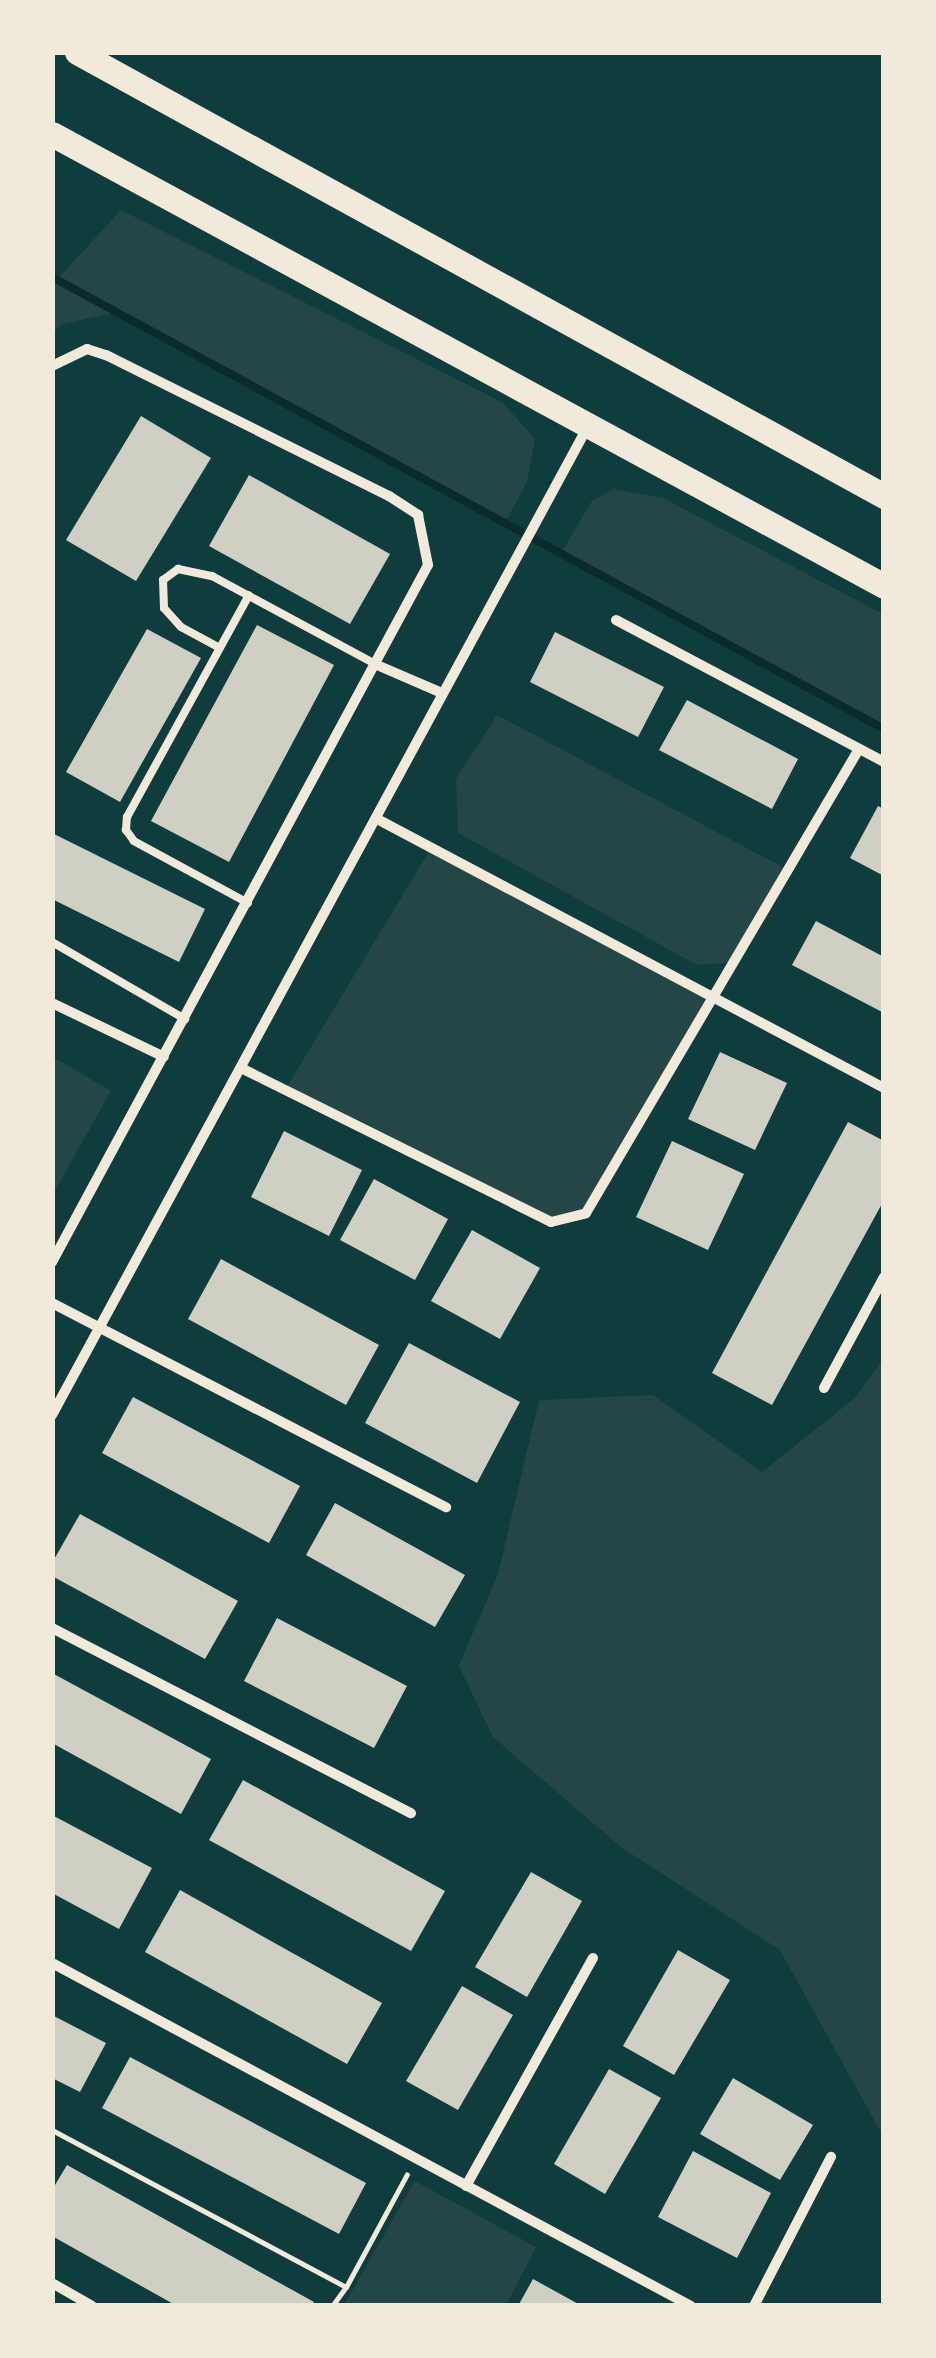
<!DOCTYPE html>
<html>
<head>
<meta charset="utf-8">
<style>
  body { margin:0 }
  #map { position:relative; width:936px; height:2358px; overflow:hidden; background:#0f3d3e; font-family:"Space Grotesk",sans-serif }
  div>[style] { position:absolute }
  .green>* { inset:0; background:#244646 }
  .stream>* { height:8px; margin:-4px; padding:0 4px; transform-origin:4px; border-radius:4px; background:#0a2a2b }
  .building>* { inset:0; background:#cfcfc3 }
  .path>* { height:5px; margin:-2.5px; padding:0 2.5px; transform-origin:2.5px; border-radius:2.5px; background:#f1e9da }
  .service>* { height:8px; margin:-4px; padding:0 4px; transform-origin:4px; border-radius:4px; background:#f1e9da }
  .minor>* { height:10px; margin:-5px; padding:0 5px; transform-origin:5px; border-radius:5px; background:#f1e9da }
  .trunk>* { height:25px; margin:-12.5px; padding:0 12.5px; transform-origin:12.5px; border-radius:12.5px; background:#f1e9da }
  span { translate:-50% -50%; white-space:nowrap; text-align:center; line-height:1.15; -webkit-text-stroke:9px #f1e9da; paint-order:stroke }
  .frame { position:absolute; inset:0; border:55px solid #f1e9da; pointer-events:none }
</style>
</head>
<body>
<div id="map">
  <div class="green">
    <i style="clip-path:polygon(121px 210px,502px 402px,535px 439px,527px 482px,505px 522px,117px 312px,60px 325px,53px 334px,53px 284px)"></i>
    <i style="clip-path:polygon(613px 489px,663px 498px,883px 614px,883px 729px,561px 553px,592px 501px)"></i>
    <i style="clip-path:polygon(497px 715px,790px 871px,737px 962px,697px 965px,458px 833px,456px 779px)"></i>
    <i style="clip-path:polygon(431px 848px,716px 999px,586px 1213px,551px 1222px,285px 1090px)"></i>
    <i style="clip-path:polygon(53px 1057px,111px 1091px,53px 1194px)"></i>
    <i style="clip-path:polygon(883px 1359px,884px 1359px,883px 2136px,780px 1950px,621px 1847px,493px 1737px,459px 1666px,498px 1574px,539px 1400px,653px 1395px,762px 1472px,855px 1398px)"></i>
    <i style="clip-path:polygon(415px 2181px,536px 2247px,506px 2305px,344px 2305px)"></i>
  </div>
  <div class="stream">
    <i style="left:52px;top:277px;width:947px;rotate:28.51deg"></i>
  </div>
  <div class="building">
    <i style="clip-path:polygon(141px 416px,211px 458px,136px 581px,66px 540px)"></i>
    <i style="clip-path:polygon(249px 475px,390px 554px,350px 624px,209px 546px)"></i>
    <i style="clip-path:polygon(257px 625px,334px 665px,229px 862px,151px 821px)"></i>
    <i style="clip-path:polygon(147px 629px,201px 658px,120px 802px,66px 772px)"></i>
    <i style="clip-path:polygon(555px 632px,664px 687px,638px 737px,530px 682px)"></i>
    <i style="clip-path:polygon(687px 700px,798px 759px,772px 809px,659px 750px)"></i>
    <i style="clip-path:polygon(878px 806px,884px 809px,884px 876px,850px 858px)"></i>
    <i style="clip-path:polygon(52px 833px,205px 909px,179px 962px,52px 899px)"></i>
    <i style="clip-path:polygon(816px 921px,884px 957px,884px 1013px,792px 965px)"></i>
    <i style="clip-path:polygon(720px 1052px,787px 1083px,755px 1150px,688px 1119px)"></i>
    <i style="clip-path:polygon(848px 1122px,884px 1141px,884px 1200px,772px 1405px,712px 1373px)"></i>
    <i style="clip-path:polygon(284px 1131px,362px 1170px,329px 1236px,251px 1197px)"></i>
    <i style="clip-path:polygon(672px 1141px,744px 1174px,708px 1250px,636px 1217px)"></i>
    <i style="clip-path:polygon(374px 1179px,448px 1219px,415px 1280px,340px 1240px)"></i>
    <i style="clip-path:polygon(472px 1230px,540px 1268px,500px 1339px,431px 1301px)"></i>
    <i style="clip-path:polygon(221px 1259px,379px 1345px,346px 1405px,188px 1319px)"></i>
    <i style="clip-path:polygon(409px 1343px,520px 1402px,477px 1483px,365px 1423px)"></i>
    <i style="clip-path:polygon(133px 1397px,300px 1486px,269px 1543px,102px 1453px)"></i>
    <i style="clip-path:polygon(335px 1503px,465px 1575px,435px 1627px,306px 1555px)"></i>
    <i style="clip-path:polygon(80px 1514px,238px 1601px,205px 1659px,52px 1576px,52px 1563px)"></i>
    <i style="clip-path:polygon(277px 1618px,407px 1686px,374px 1748px,244px 1681px)"></i>
    <i style="clip-path:polygon(52px 1673px,211px 1759px,181px 1814px,52px 1743px)"></i>
    <i style="clip-path:polygon(243px 1780px,445px 1891px,411px 1951px,209px 1840px)"></i>
    <i style="clip-path:polygon(52px 1815px,152px 1868px,119px 1929px,52px 1893px)"></i>
    <i style="clip-path:polygon(531px 1872px,582px 1901px,527px 1997px,475px 1967px)"></i>
    <i style="clip-path:polygon(180px 1890px,382px 2003px,347px 2064px,145px 1952px)"></i>
    <i style="clip-path:polygon(678px 1950px,730px 1980px,674px 2075px,623px 2046px)"></i>
    <i style="clip-path:polygon(462px 1986px,513px 2015px,458px 2110px,406px 2081px)"></i>
    <i style="clip-path:polygon(52px 2015px,106px 2043px,80px 2092px,52px 2078px)"></i>
    <i style="clip-path:polygon(130px 2057px,366px 2183px,339px 2234px,102px 2108px)"></i>
    <i style="clip-path:polygon(609px 2069px,661px 2098px,605px 2194px,554px 2164px)"></i>
    <i style="clip-path:polygon(733px 2078px,813px 2125px,780px 2180px,700px 2134px)"></i>
    <i style="clip-path:polygon(693px 2151px,771px 2193px,737px 2258px,658px 2217px)"></i>
    <i style="clip-path:polygon(67px 2165px,314px 2302px,312px 2306px,177px 2306px,52px 2236px,52px 2190px)"></i>
    <i style="clip-path:polygon(533px 2279px,582px 2306px,518px 2306px)"></i>
  </div>
  <div class="path">
    <i style="left:52px;top:2130px;width:333px;rotate:28.1deg"></i>
    <i style="left:346px;top:2287px;width:128px;rotate:-61.6deg"></i>
    <i style="left:332px;top:2306px;width:24px;rotate:-54deg"></i>
  </div>
  <div class="service">
    <i style="left:218px;top:647px;width:42px;rotate:-151.6deg"></i>
    <i style="left:181px;top:627px;width:25px;rotate:-132deg"></i>
    <i style="left:164px;top:608px;width:28px;rotate:-92deg"></i>
    <i style="left:163px;top:580px;width:19px;rotate:-36deg"></i>
    <i style="left:178px;top:569px;width:35px;rotate:12deg"></i>
    <i style="left:212px;top:576px;width:187px;rotate:28.3deg"></i>
    <i style="left:248px;top:903px;width:130px;rotate:-151.5deg"></i>
    <i style="left:134px;top:841px;width:14px;rotate:-126deg"></i>
    <i style="left:126px;top:830px;width:13px;rotate:-86deg"></i>
    <i style="left:127px;top:817px;width:253px;rotate:-61.2deg"></i>
    <i style="left:52px;top:942px;width:154px;rotate:30.1deg"></i>
  </div>
  <div class="minor">
    <i style="left:52px;top:366px;width:39px;rotate:-26deg"></i>
    <i style="left:87px;top:349px;width:20px;rotate:18deg"></i>
    <i style="left:106px;top:355px;width:316px;rotate:26.5deg"></i>
    <i style="left:389px;top:496px;width:35px;rotate:33deg"></i>
    <i style="left:418px;top:515px;width:51px;rotate:78.7deg"></i>
    <i style="left:428px;top:565px;width:792px;rotate:118.34deg"></i>
    <i style="left:616px;top:620px;width:303px;rotate:27.9deg"></i>
    <i style="left:377px;top:665px;width:71px;rotate:23.3deg"></i>
    <i style="left:379px;top:820px;width:572px;rotate:27.95deg"></i>
    <i style="left:52px;top:1003px;width:124px;rotate:25.7deg"></i>
    <i style="left:243px;top:1069px;width:344px;rotate:26.4deg"></i>
    <i style="left:551px;top:1222px;width:36px;rotate:-14deg"></i>
    <i style="left:586px;top:1213px;width:538px;rotate:-59.53deg"></i>
    <i style="left:52px;top:1303px;width:444px;rotate:27.4deg"></i>
    <i style="left:824px;top:1388px;width:126px;rotate:-61.6deg"></i>
    <i style="left:52px;top:1415px;width:1123px;rotate:-61.54deg"></i>
    <i style="left:52px;top:1628px;width:404px;rotate:27.3deg"></i>
    <i style="left:52px;top:1963px;width:725px;rotate:28.23deg"></i>
    <i style="left:466px;top:2186px;width:261px;rotate:-60.9deg"></i>
    <i style="left:52px;top:2283px;width:46px;rotate:29.9deg"></i>
    <i style="left:754px;top:2306px;width:168px;rotate:-62.7deg"></i>
  </div>
  <div class="trunk">
    <i style="left:77px;top:52px;width:921px;rotate:28.82deg"></i>
    <i style="left:52px;top:134px;width:947px;rotate:28.51deg"></i>
  </div>
  <div class="frame"></div>
</div>
</body>
</html>
